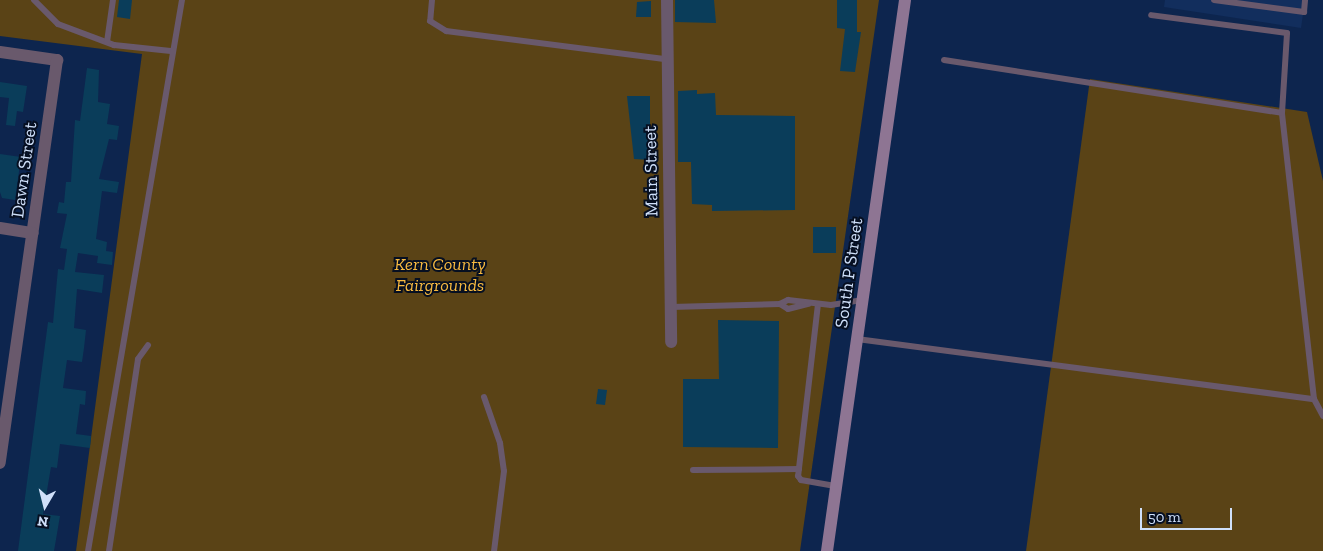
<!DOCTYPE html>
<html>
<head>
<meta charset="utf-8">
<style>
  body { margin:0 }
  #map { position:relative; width:1323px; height:551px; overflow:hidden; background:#0d254e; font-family:"Zilla Slab",serif }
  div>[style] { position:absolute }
  .built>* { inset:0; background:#122e5d }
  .green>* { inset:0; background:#5a4316 }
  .building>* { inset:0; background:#0a3d5a }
  .lane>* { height:6px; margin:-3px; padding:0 3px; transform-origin:3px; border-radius:3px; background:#69596c }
  .street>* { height:12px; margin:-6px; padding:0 6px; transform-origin:6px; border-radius:6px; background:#69596c }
  .secondary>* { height:12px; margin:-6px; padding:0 6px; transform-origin:6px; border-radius:6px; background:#8e7593 }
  span { translate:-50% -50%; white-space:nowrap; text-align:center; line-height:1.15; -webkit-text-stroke:4px #060f21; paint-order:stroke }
  .street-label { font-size:18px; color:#cfe0fa }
  .park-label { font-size:18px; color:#f8ba40; font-style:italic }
  .north { position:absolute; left:20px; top:481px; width:50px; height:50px; -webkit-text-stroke:4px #060f21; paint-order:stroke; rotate:188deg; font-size:14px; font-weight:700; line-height:20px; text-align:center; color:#cfe0fa }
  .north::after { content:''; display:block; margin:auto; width:18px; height:22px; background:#cfe0fa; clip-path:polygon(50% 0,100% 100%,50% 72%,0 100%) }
  .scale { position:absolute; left:1140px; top:508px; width:92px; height:22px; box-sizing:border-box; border:2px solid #cfe0fa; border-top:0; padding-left:6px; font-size:15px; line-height:18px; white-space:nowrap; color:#cfe0fa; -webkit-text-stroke:4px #060f21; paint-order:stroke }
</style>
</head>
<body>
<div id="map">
  <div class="built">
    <i style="clip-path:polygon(1165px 0,1305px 0,1301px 28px,1164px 7px)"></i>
  </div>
  <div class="green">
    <i style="clip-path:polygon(0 0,879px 0,800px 551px,76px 551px,142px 54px,0 36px)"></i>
    <i style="clip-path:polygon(1090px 79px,1307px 112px,1323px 181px,1323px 551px,1026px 551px)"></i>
  </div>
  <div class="building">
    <i style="clip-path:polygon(119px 0,132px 0,130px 19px,117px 17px)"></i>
    <i style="clip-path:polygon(675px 0,714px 0,716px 23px,675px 22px)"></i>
    <i style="clip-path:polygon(837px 0,857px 0,857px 32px,861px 32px,855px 72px,840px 71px,845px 29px,837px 28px)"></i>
    <i style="clip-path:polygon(651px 1px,651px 17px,636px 17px,637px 2px)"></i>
    <i style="clip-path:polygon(87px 68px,99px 70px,98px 102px,110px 104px,107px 124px,119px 126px,117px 140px,109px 139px,99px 179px,119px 182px,117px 193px,102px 191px,96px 239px,107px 242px,106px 251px,113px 252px,112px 265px,97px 263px,98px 256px,78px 253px,75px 272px,104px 275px,102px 293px,77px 289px,74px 328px,86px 330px,84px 348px,82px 362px,67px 360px,63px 388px,86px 391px,85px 405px,80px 404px,76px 434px,91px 436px,90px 448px,60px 444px,57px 468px,51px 467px,43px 514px,60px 516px,54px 551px,18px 551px,48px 322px,53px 323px,58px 269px,64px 270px,67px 249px,60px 248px,67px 214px,57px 213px,59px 202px,64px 203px,66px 182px,71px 182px,75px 120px,80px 121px)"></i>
    <i style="clip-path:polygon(0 82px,27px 86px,23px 112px,17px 111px,15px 126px,6px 125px,9px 98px,0 97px)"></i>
    <i style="clip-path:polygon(697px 90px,697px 94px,715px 93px,716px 115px,795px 116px,795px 210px,712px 211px,712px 205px,692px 204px,691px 162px,678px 162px,678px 91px)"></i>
    <i style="clip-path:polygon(627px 96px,650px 96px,650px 160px,634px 159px)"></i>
    <i style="clip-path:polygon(0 154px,21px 157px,15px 200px,2px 198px,0 192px)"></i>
    <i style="clip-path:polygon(813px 227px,836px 227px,836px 253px,813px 253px)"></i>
    <i style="clip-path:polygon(718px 320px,779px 321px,778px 448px,683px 447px,683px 379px,719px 379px)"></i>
    <i style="clip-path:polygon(598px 389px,607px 390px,605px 405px,596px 404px)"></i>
  </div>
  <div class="lane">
    <i style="left:34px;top:0;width:34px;rotate:45deg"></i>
    <i style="left:58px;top:24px;width:60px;rotate:20.6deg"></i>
    <i style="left:114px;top:45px;width:57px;rotate:6deg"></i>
    <i style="left:432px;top:0;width:21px;rotate:95deg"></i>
    <i style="left:430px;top:21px;width:19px;rotate:32deg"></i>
    <i style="left:446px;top:31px;width:222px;rotate:7.3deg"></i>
    <i style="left:1214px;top:0;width:91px;rotate:7.6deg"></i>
    <i style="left:1304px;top:12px;width:12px;rotate:-85deg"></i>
    <i style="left:107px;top:42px;width:42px;rotate:-81.9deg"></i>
    <i style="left:944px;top:60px;width:342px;rotate:8.9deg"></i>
    <i style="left:780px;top:304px;width:9px;rotate:32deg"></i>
    <i style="left:788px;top:309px;width:21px;rotate:-14deg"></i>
    <i style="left:818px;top:304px;width:173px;rotate:96.6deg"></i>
    <i style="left:798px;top:476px;width:5px;rotate:53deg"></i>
    <i style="left:801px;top:480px;width:36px;rotate:10deg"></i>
    <i style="left:671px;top:307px;width:109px;rotate:-1.6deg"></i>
    <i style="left:780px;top:304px;width:9px;rotate:-27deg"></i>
    <i style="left:788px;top:300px;width:43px;rotate:6.6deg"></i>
    <i style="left:831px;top:305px;width:31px;rotate:-9deg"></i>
    <i style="left:857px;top:339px;width:461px;rotate:7.5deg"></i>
    <i style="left:1314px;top:399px;width:288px;rotate:-96.4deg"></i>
    <i style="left:1282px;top:113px;width:80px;rotate:-86.4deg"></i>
    <i style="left:1287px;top:33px;width:137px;rotate:-172.5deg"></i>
    <i style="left:484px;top:397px;width:49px;rotate:70.8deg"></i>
    <i style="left:500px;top:443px;width:28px;rotate:82deg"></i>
    <i style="left:504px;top:471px;width:81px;rotate:97.1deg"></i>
    <i style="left:1314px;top:399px;width:19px;rotate:62deg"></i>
    <i style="left:693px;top:470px;width:106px;rotate:-0.5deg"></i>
    <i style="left:88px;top:551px;width:559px;rotate:-80.32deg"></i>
    <i style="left:109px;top:551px;width:194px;rotate:-81.4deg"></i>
    <i style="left:138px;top:359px;width:17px;rotate:-54deg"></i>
  </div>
  <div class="street">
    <i style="left:667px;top:0;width:342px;rotate:89.3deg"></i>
    <i style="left:0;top:52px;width:58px;rotate:8deg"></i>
    <i style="left:57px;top:60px;width:407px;rotate:98.1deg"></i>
    <i style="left:0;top:228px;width:33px;rotate:9deg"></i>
  </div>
  <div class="secondary">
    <i style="left:827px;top:551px;width:556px;rotate:-81.94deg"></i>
  </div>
  <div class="street-label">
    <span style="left:24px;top:170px;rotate:-82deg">Dawn Street</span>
    <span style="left:651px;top:171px;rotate:-91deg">Main Street</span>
    <span style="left:849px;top:273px;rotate:-82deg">South P Street</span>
  </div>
  <div class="park-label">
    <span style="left:440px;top:275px">Kern County<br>Fairgrounds</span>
  </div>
  <div class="north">N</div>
  <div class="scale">50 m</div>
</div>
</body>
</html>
